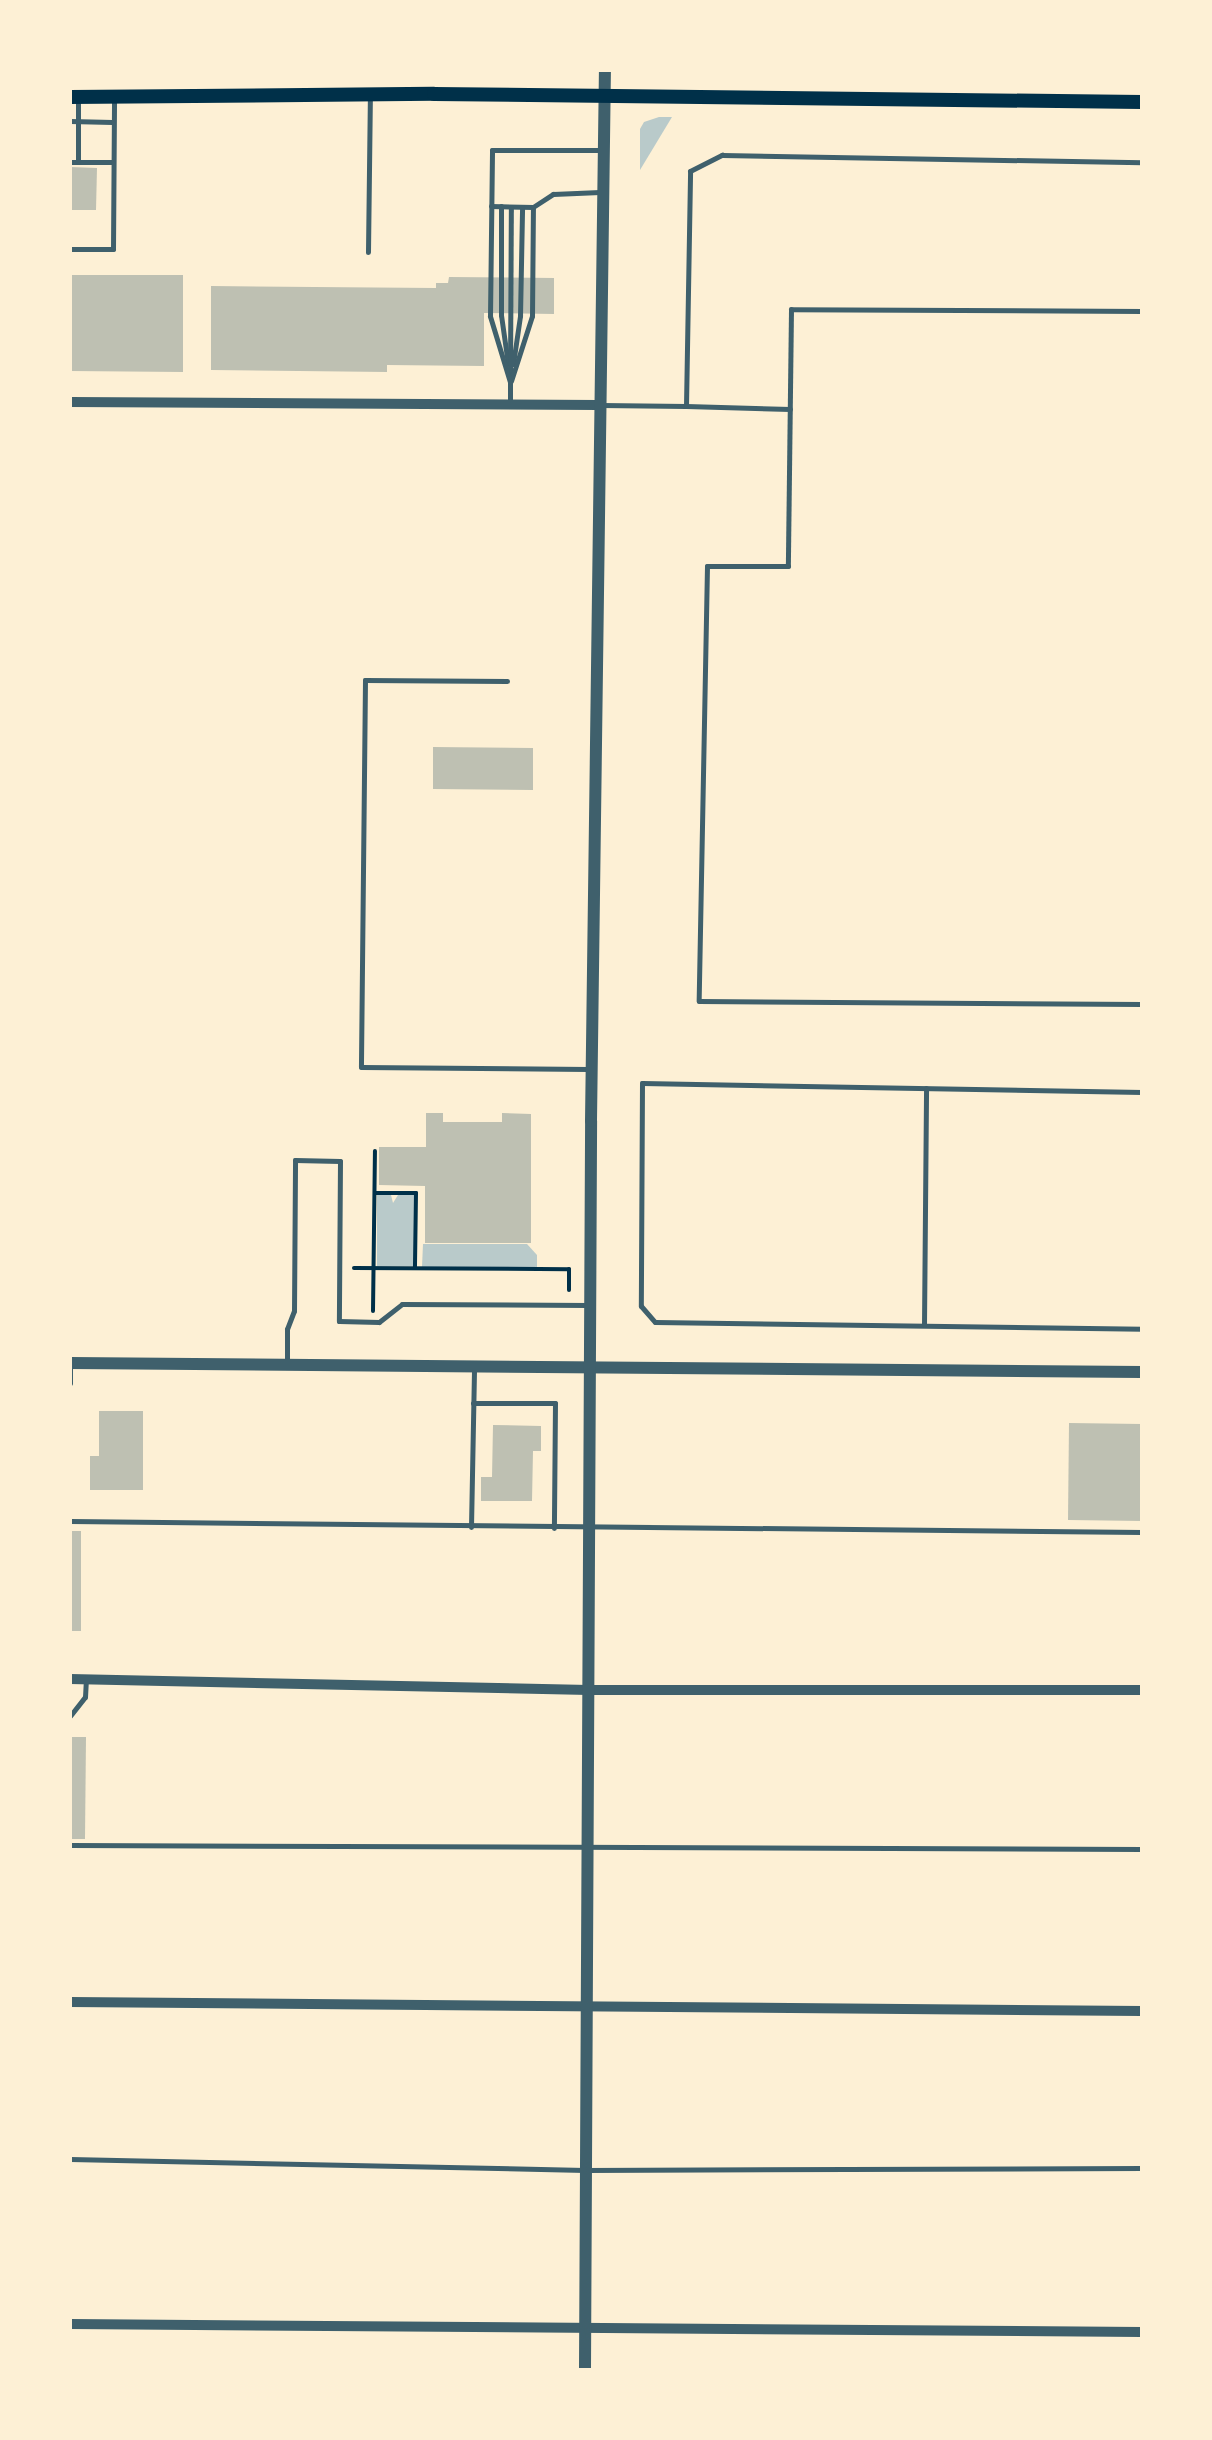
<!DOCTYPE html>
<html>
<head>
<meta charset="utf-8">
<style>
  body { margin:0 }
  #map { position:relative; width:1212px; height:2440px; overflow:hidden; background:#fdf0d5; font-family:Ubuntu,sans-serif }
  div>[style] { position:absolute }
  .green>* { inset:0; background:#b9caca }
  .building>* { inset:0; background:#bec0b2 }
  .path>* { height:4px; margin:-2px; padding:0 2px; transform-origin:2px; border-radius:2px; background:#003049 }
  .service>* { height:5px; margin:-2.5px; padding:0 2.5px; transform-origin:2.5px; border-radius:2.5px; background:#3f606c }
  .minor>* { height:10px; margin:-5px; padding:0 5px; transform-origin:5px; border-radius:5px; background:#3f606c }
  .tertiary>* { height:12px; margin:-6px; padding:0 6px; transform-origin:6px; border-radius:6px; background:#3f606c }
  .secondary>* { height:14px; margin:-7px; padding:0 7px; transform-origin:7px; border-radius:7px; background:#003049 }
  span { translate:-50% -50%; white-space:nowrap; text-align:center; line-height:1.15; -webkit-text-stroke:10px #fdf0d5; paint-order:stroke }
  .frame { position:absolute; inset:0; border:72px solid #fdf0d5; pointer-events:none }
</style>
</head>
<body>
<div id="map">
  <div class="green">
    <i style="clip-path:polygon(659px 117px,672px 117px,640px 170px,640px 129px,644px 122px)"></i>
    <i style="clip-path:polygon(377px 1195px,391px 1195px,393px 1203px,398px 1195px,415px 1195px,414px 1266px,377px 1266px)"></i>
    <i style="clip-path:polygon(423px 1244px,527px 1244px,537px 1255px,537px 1267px,422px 1267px)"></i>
  </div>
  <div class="building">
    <i style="clip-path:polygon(70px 167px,97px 168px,96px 210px,70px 210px)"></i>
    <i style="clip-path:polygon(70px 275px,183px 275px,183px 372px,70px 371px)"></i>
    <i style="clip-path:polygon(449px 277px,554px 278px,554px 314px,484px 313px,484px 366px,387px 365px,387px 372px,211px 370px,211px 286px,436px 288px,436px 283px,448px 283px)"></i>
    <i style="clip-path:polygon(433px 747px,533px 748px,533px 790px,433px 789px)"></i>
    <i style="clip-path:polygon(426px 1113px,443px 1113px,443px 1122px,502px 1122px,502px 1113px,531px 1114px,531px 1243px,425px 1243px,425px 1186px,379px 1185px,379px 1147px,426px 1147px)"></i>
    <i style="clip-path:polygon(99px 1411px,143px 1411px,143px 1490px,90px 1490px,90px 1456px,99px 1456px)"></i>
    <i style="clip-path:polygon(1069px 1423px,1142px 1424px,1142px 1521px,1068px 1520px)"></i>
    <i style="clip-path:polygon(493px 1425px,541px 1426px,541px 1451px,533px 1451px,532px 1501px,481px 1501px,481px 1477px,492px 1477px)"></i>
    <i style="clip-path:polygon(70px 1531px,81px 1531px,81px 1631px,70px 1631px)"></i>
    <i style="clip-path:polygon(70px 1737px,86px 1737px,85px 1839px,70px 1839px)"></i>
  </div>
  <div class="path">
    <i style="left:375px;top:1193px;width:41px"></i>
    <i style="left:416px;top:1193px;width:74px;rotate:90.8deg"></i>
    <i style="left:354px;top:1268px;width:215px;rotate:0.3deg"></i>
    <i style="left:569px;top:1269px;width:21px;rotate:90deg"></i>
    <i style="left:373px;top:1311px;width:160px;rotate:-89.3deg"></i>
  </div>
  <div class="service">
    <i style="left:70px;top:121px;width:42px;rotate:1.4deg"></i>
    <i style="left:70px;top:162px;width:42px"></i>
    <i style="left:78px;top:162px;width:62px;rotate:-90deg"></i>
    <i style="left:491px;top:206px;width:42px;rotate:1.4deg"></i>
    <i style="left:533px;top:207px;width:24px;rotate:-33deg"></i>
    <i style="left:553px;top:194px;width:47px;rotate:-2.4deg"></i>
    <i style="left:501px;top:206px;width:109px;rotate:90deg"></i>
    <i style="left:501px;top:315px;width:49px;rotate:81.9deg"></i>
    <i style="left:70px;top:249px;width:43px"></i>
    <i style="left:113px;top:249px;width:149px;rotate:-89.6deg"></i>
    <i style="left:368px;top:252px;width:154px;rotate:-89.3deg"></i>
    <i style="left:1142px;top:311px;width:351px;rotate:-179.7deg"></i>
    <i style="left:791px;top:309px;width:257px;rotate:90.7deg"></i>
    <i style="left:788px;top:566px;width:81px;rotate:180deg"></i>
    <i style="left:707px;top:566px;width:435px;rotate:91.1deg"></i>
    <i style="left:699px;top:1001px;width:443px;rotate:0.4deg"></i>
    <i style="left:513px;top:364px;width:49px;rotate:-81.7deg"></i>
    <i style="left:520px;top:316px;width:109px;rotate:-88.9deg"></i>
    <i style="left:510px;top:374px;width:167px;rotate:-89.7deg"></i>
    <i style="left:511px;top:381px;width:68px;rotate:-72.1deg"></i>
    <i style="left:532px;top:316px;width:109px;rotate:-89.5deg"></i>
    <i style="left:510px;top:405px;width:23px;rotate:-90deg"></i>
    <i style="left:510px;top:382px;width:69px;rotate:-106.9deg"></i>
    <i style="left:490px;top:316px;width:166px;rotate:-89.3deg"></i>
    <i style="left:492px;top:150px;width:110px"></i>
    <i style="left:601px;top:405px;width:85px;rotate:0.7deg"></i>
    <i style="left:686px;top:406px;width:235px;rotate:-89deg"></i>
    <i style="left:690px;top:171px;width:36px;rotate:-27deg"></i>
    <i style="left:722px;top:155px;width:420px;rotate:1deg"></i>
    <i style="left:686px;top:406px;width:104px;rotate:1.7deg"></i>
    <i style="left:507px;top:681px;width:142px;rotate:-179.6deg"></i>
    <i style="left:365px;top:680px;width:387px;rotate:90.6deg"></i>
    <i style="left:361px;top:1067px;width:227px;rotate:0.5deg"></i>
    <i style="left:1142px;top:1092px;width:500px;rotate:-178.97deg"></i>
    <i style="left:642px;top:1083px;width:223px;rotate:90.3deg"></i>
    <i style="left:641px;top:1306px;width:21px;rotate:49deg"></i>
    <i style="left:655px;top:1322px;width:487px;rotate:0.8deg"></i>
    <i style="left:924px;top:1325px;width:237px;rotate:-89.5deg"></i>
    <i style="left:287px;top:1361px;width:32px;rotate:-90deg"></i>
    <i style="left:287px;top:1329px;width:19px;rotate:-69deg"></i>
    <i style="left:294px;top:1311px;width:151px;rotate:-89.6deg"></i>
    <i style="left:295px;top:1160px;width:45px;rotate:1.3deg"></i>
    <i style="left:340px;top:1161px;width:160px;rotate:90.4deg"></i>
    <i style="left:339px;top:1321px;width:40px;rotate:1.4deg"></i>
    <i style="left:379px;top:1322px;width:29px;rotate:-38deg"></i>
    <i style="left:402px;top:1304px;width:186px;rotate:0.3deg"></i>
    <i style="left:70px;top:1383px;width:17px;rotate:-90deg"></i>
    <i style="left:473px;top:1403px;width:82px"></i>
    <i style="left:555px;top:1403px;width:125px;rotate:90.5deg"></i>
    <i style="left:70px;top:1521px;width:1072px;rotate:0.59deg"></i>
    <i style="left:471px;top:1527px;width:159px;rotate:-88.9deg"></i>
    <i style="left:70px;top:1716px;width:24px;rotate:-52deg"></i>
    <i style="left:85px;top:1697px;width:17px;rotate:-87deg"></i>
    <i style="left:70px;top:1845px;width:1072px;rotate:0.21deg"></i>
    <i style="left:70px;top:2159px;width:515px;rotate:1.22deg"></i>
    <i style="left:585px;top:2170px;width:557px;rotate:-0.21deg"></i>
  </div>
  <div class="minor">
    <i style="left:70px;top:402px;width:528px;rotate:0.33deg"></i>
    <i style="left:70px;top:1679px;width:519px;rotate:1.21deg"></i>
    <i style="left:589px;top:1690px;width:553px"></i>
    <i style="left:70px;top:2002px;width:1072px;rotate:0.48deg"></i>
    <i style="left:70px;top:2324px;width:1072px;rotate:0.43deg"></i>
  </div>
  <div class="tertiary">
    <i style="left:70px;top:1363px;width:1072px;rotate:0.48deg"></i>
    <i style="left:585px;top:2370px;width:1249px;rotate:-89.72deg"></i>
    <i style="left:591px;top:1121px;width:1051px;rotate:-89.24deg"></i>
  </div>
  <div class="secondary">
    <i style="left:70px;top:97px;width:364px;rotate:-0.5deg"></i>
    <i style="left:434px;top:94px;width:708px;rotate:0.65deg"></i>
  </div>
  <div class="frame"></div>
</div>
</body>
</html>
